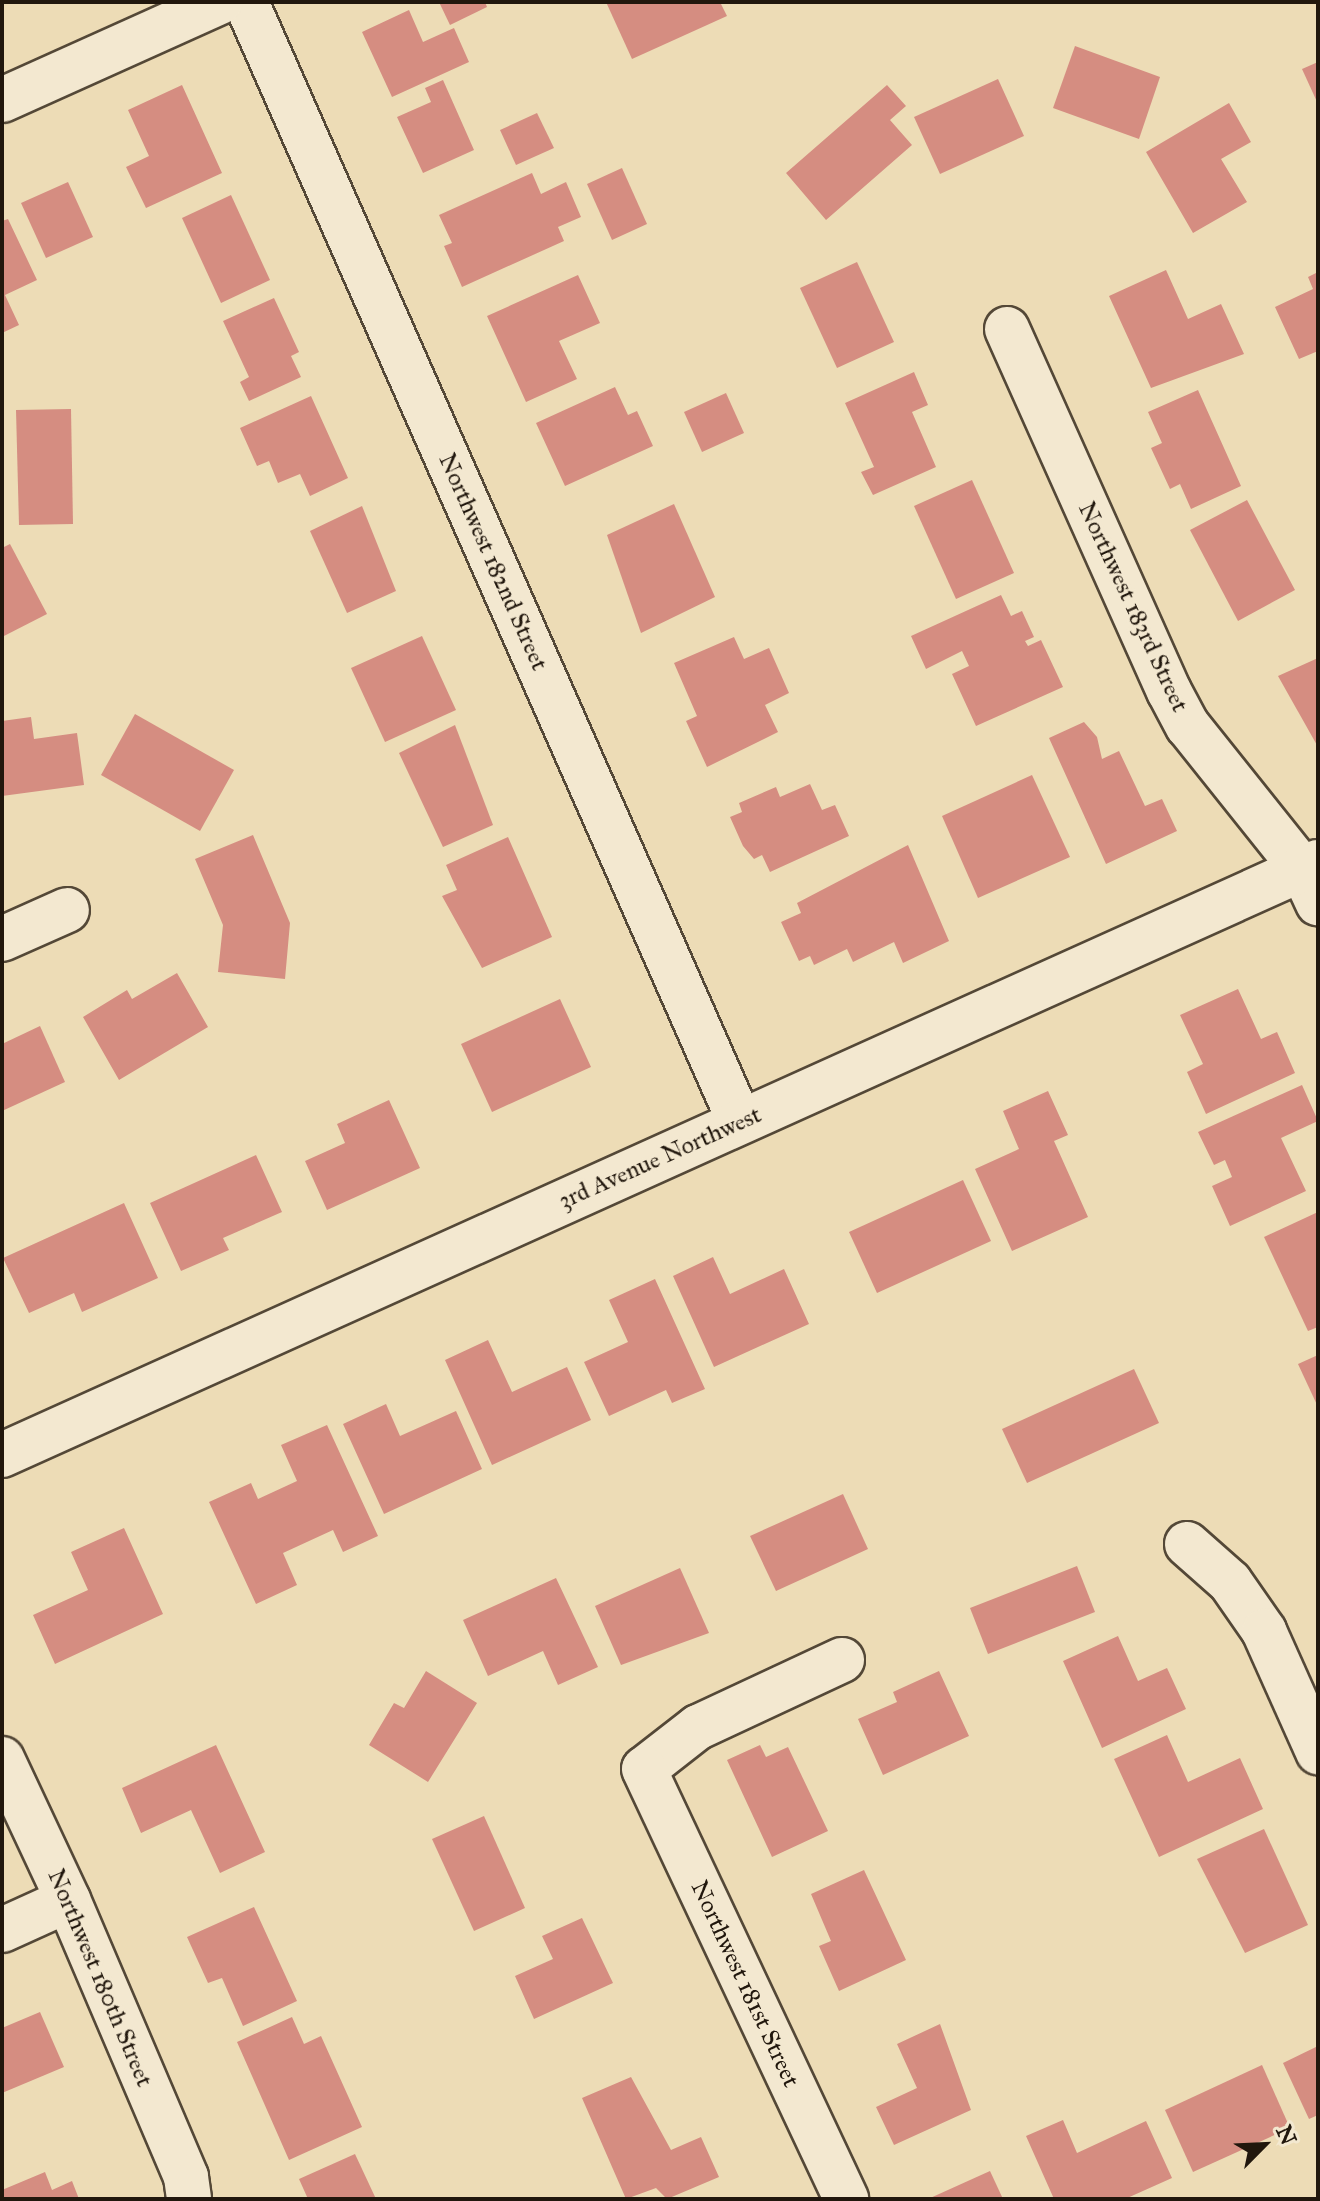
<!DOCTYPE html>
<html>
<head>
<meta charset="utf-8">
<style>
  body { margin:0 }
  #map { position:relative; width:1320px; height:2201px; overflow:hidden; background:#eddcb6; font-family:"IM FELL Great Primer",serif }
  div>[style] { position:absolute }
  .building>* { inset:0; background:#d58d81 }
  .roads { filter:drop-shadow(2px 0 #544837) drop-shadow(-2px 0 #544837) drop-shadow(0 2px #544837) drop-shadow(0 -2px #544837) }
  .minor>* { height:44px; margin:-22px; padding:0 22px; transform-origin:22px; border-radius:22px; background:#f3e8d0 }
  span { translate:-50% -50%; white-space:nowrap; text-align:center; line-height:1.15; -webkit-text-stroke:6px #f3e8d0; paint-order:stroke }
  .street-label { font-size:24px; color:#21170d }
  .frame { position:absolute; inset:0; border:4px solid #21170d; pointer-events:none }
  .north { position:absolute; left:1224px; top:2105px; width:80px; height:80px; -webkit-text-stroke:6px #f3e8d0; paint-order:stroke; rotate:66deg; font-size:22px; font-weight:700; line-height:32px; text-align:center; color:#21170d }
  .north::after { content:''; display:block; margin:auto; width:28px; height:36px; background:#21170d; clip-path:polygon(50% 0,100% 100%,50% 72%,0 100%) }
</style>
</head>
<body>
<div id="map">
  <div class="building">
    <i style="clip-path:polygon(439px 2px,485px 2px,487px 7px,450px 25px)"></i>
    <i style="clip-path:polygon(606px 2px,720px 2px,727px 16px,632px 59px)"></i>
    <i style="clip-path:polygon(409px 10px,423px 42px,454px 28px,469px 62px,392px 97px,362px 32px)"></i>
    <i style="clip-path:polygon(1075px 46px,1160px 77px,1139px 139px,1053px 108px)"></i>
    <i style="clip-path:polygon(1318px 62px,1318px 104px,1302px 69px)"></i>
    <i style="clip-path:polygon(998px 79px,1024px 136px,940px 174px,914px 117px)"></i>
    <i style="clip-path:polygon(443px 80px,474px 150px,423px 173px,397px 117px,431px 102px,425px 88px)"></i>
    <i style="clip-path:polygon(182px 85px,222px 173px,146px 208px,126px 167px,149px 156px,128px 110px)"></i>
    <i style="clip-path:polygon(887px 85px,906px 106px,890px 120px,912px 145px,826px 220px,786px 173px)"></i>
    <i style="clip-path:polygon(1229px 103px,1251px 142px,1221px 159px,1247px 202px,1193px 233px,1146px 152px)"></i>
    <i style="clip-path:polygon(537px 113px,554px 148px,516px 165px,500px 130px)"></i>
    <i style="clip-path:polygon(622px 168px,647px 224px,612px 240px,587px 184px)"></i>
    <i style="clip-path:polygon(532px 173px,541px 194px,566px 182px,581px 217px,558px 227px,564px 241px,462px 287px,444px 246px,452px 243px,439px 215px)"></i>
    <i style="clip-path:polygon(68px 182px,93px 237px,46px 258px,21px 203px)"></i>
    <i style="clip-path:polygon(231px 195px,270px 280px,221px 303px,182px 218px)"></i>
    <i style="clip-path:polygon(8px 219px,37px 280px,5px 295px,19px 325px,2px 333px,2px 221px)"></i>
    <i style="clip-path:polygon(857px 262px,894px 342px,837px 368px,800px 288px)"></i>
    <i style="clip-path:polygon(1166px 270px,1188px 319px,1221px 304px,1244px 354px,1151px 388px,1109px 296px)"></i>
    <i style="clip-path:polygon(1318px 272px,1318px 351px,1299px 359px,1275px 307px,1313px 289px,1308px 277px)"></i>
    <i style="clip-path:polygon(578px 275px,600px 323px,559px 341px,577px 379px,526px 402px,487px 316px)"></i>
    <i style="clip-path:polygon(274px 298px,299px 352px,291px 356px,301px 377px,249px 401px,240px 382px,249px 377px,223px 321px)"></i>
    <i style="clip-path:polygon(914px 372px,928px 405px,912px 412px,936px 467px,873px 495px,861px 472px,874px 467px,845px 403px)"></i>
    <i style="clip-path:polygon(615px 387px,628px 415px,637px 411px,653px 446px,565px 486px,536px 423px)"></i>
    <i style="clip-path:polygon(1198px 390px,1241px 486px,1191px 509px,1180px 484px,1170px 489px,1151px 448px,1162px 443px,1148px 412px)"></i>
    <i style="clip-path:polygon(726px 393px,744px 433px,702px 452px,684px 412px)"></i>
    <i style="clip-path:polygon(311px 396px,348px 478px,310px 496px,300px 474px,278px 483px,269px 461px,257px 466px,240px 428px)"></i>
    <i style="clip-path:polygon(71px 409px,73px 524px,19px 525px,16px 410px)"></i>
    <i style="clip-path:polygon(972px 480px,1014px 573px,956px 599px,914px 506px)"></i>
    <i style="clip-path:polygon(1247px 500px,1295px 590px,1238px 621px,1190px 530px)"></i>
    <i style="clip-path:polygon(674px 504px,715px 597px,641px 633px,607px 535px)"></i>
    <i style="clip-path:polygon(362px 506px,396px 591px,347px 613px,310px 531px)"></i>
    <i style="clip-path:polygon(10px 544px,47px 614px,2px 637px,2px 548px)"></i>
    <i style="clip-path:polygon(1001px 595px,1011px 616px,1022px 611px,1034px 637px,1025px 641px,1028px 646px,1041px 640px,1063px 687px,976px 726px,952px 674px,969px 666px,962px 651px,926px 669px,911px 636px)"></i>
    <i style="clip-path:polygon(422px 636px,456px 710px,385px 742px,351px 668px)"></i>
    <i style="clip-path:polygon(734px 637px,744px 659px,769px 648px,789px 693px,765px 705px,778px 732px,707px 767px,686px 721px,697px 716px,674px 663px)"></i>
    <i style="clip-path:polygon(1318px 658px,1318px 747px,1278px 676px)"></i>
    <i style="clip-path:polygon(135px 714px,234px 770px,200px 831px,101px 775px)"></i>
    <i style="clip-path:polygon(31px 717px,34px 739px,77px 733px,84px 785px,2px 796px,2px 721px)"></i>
    <i style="clip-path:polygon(1084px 722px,1097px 737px,1102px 759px,1119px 751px,1145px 806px,1162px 799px,1177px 831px,1106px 864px,1049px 738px)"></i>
    <i style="clip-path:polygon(455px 725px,493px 825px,443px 847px,399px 753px)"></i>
    <i style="clip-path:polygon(1032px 775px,1070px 857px,978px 898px,942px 816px)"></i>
    <i style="clip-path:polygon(810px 784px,822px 810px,835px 805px,849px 836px,770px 872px,762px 855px,754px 859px,743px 846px,730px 817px,742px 812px,739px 803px,776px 787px,780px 797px)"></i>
    <i style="clip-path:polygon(253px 835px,290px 923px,285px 979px,218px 972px,223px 925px,195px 859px)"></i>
    <i style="clip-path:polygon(508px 837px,552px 937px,482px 968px,442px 896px,457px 890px,446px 865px)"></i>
    <i style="clip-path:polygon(908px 845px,949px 941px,903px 963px,894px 942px,853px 962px,847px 949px,814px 965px,810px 956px,799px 961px,781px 922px,801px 913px,797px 903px)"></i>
    <i style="clip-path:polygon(177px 973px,208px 1027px,119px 1080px,83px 1017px,127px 990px,132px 999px)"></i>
    <i style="clip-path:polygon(1238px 989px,1261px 1039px,1277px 1032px,1295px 1073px,1206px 1114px,1187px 1072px,1203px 1064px,1180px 1015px)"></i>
    <i style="clip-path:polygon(560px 999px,591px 1067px,492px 1112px,461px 1044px)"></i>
    <i style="clip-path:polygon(40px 1026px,65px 1082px,2px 1111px,2px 1044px)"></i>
    <i style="clip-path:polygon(1302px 1085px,1318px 1121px,1281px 1138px,1306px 1191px,1230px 1226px,1212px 1186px,1232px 1177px,1225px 1160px,1214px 1165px,1198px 1132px)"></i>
    <i style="clip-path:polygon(1048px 1091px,1068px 1135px,1054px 1141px,1088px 1217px,1012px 1251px,975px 1169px,1019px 1149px,1003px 1111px)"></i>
    <i style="clip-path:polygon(389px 1100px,420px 1168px,327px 1210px,305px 1161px,345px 1143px,337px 1124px)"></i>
    <i style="clip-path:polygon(256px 1155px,282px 1212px,223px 1238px,229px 1250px,181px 1271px,150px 1203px)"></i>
    <i style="clip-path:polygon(963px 1180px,991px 1241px,877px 1293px,849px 1232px)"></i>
    <i style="clip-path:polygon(124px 1203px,158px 1278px,82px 1312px,74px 1293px,29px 1313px,3px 1258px)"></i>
    <i style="clip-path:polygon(1318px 1212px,1318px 1327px,1308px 1331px,1264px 1237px)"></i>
    <i style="clip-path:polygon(713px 1257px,730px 1294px,784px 1269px,809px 1324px,714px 1367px,673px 1276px)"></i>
    <i style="clip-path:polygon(655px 1279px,705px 1389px,672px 1403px,666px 1390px,609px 1416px,584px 1362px,628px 1342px,609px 1300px)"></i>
    <i style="clip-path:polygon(488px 1340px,512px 1392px,567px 1367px,591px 1420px,492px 1465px,445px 1360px)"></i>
    <i style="clip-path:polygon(1318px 1355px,1318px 1407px,1298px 1364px)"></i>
    <i style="clip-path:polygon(1134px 1369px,1159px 1423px,1027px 1483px,1002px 1429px)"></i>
    <i style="clip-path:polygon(386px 1404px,400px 1436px,456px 1411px,482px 1469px,384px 1514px,343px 1424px)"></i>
    <i style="clip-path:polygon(327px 1425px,378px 1536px,343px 1552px,333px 1530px,283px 1553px,297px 1585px,256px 1604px,209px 1502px,251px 1483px,258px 1499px,297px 1481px,281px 1445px)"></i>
    <i style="clip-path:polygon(843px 1494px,868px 1549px,776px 1591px,750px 1536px)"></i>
    <i style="clip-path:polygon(124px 1528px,163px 1614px,55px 1664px,33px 1615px,88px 1590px,71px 1552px)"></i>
    <i style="clip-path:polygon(1077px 1566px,1095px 1612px,988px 1654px,970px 1608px)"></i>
    <i style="clip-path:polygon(680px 1568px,709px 1633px,621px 1665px,595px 1606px)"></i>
    <i style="clip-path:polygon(556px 1578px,598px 1667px,558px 1685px,543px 1651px,488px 1676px,463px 1620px)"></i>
    <i style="clip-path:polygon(1118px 1636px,1138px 1681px,1167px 1668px,1186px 1709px,1102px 1748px,1063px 1661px)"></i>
    <i style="clip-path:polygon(426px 1671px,477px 1703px,428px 1782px,369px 1745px,394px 1703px,404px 1708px)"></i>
    <i style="clip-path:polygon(939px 1671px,969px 1736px,883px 1775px,858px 1719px,897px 1702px,893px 1692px)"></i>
    <i style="clip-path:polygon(1167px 1735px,1188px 1782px,1240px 1758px,1263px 1809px,1159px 1857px,1114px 1759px)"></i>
    <i style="clip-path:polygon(216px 1745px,265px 1852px,220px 1873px,191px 1810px,141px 1833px,122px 1788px)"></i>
    <i style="clip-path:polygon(760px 1745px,766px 1757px,788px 1747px,828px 1831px,772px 1857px,727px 1760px)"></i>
    <i style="clip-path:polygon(484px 1816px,525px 1908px,474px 1931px,432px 1839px)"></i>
    <i style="clip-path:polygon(1264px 1829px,1308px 1925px,1245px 1953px,1197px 1859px)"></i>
    <i style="clip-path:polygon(864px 1870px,906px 1960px,839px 1991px,819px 1946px,831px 1941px,811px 1894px)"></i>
    <i style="clip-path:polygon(254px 1907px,297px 2001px,243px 2026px,222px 1978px,208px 1983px,187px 1937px)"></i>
    <i style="clip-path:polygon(582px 1918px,613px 1983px,534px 2019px,515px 1976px,553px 1959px,542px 1936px)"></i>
    <i style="clip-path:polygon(40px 2012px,64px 2067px,2px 2093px,2px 2028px)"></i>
    <i style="clip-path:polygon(292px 2017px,304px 2044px,321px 2036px,362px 2127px,289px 2160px,237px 2042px)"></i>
    <i style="clip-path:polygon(940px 2024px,971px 2110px,894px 2145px,876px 2107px,917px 2088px,897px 2044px)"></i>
    <i style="clip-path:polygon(1318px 2046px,1318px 2115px,1309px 2119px,1283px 2063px)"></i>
    <i style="clip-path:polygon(1262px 2065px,1290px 2128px,1193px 2172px,1165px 2110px)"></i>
    <i style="clip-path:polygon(631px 2077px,671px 2150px,701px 2137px,719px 2177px,667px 2199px,656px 2188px,626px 2199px,582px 2098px)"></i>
    <i style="clip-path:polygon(1063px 2120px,1077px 2153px,1146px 2121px,1172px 2178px,1125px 2199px,1054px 2199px,1026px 2136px)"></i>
    <i style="clip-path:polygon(355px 2154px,376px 2199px,308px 2199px,299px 2179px)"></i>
    <i style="clip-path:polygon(990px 2171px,1003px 2199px,928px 2199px)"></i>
    <i style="clip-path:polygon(45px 2172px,52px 2190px,72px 2181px,79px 2199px,2px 2199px,2px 2190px)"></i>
  </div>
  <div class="roads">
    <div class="minor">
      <i style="left:246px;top:2px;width:1224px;rotate:66.2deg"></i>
      <i style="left:2px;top:100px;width:239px;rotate:-24.2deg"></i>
      <i style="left:1007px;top:329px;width:397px;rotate:65.9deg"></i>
      <i style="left:1169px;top:691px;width:40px;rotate:62deg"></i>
      <i style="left:1188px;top:726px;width:183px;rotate:51.4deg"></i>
      <i style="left:1302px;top:869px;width:38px;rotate:65deg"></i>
      <i style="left:2px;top:939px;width:71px;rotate:-24deg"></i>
      <i style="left:2px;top:1455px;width:1443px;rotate:-24.26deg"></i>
      <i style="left:1187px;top:1544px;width:57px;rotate:41.5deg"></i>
      <i style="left:1230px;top:1582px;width:60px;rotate:55.2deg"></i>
      <i style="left:1264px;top:1631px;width:133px;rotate:65.9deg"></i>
      <i style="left:842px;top:1660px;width:159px;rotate:155deg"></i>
      <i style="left:698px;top:1727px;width:68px;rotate:142.1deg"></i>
      <i style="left:644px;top:1769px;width:475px;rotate:64.8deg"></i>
      <i style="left:2px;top:1759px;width:156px;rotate:64.9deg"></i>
      <i style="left:68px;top:1900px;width:301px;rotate:66.9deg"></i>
      <i style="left:186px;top:2177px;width:22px;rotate:82deg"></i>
      <i style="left:2px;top:1930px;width:72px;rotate:-24.4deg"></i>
    </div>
  </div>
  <div class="street-label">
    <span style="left:493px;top:562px;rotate:66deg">Northwest 182nd Street</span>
    <span style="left:1133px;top:607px;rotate:65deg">Northwest 183rd Street</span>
    <span style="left:660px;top:1158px;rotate:-24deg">3rd Avenue Northwest</span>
    <span style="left:100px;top:1978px;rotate:67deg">Northwest 180th Street</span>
    <span style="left:745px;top:1984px;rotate:65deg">Northwest 181st Street</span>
  </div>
  <div class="frame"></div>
  <div class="north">N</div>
</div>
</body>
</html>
